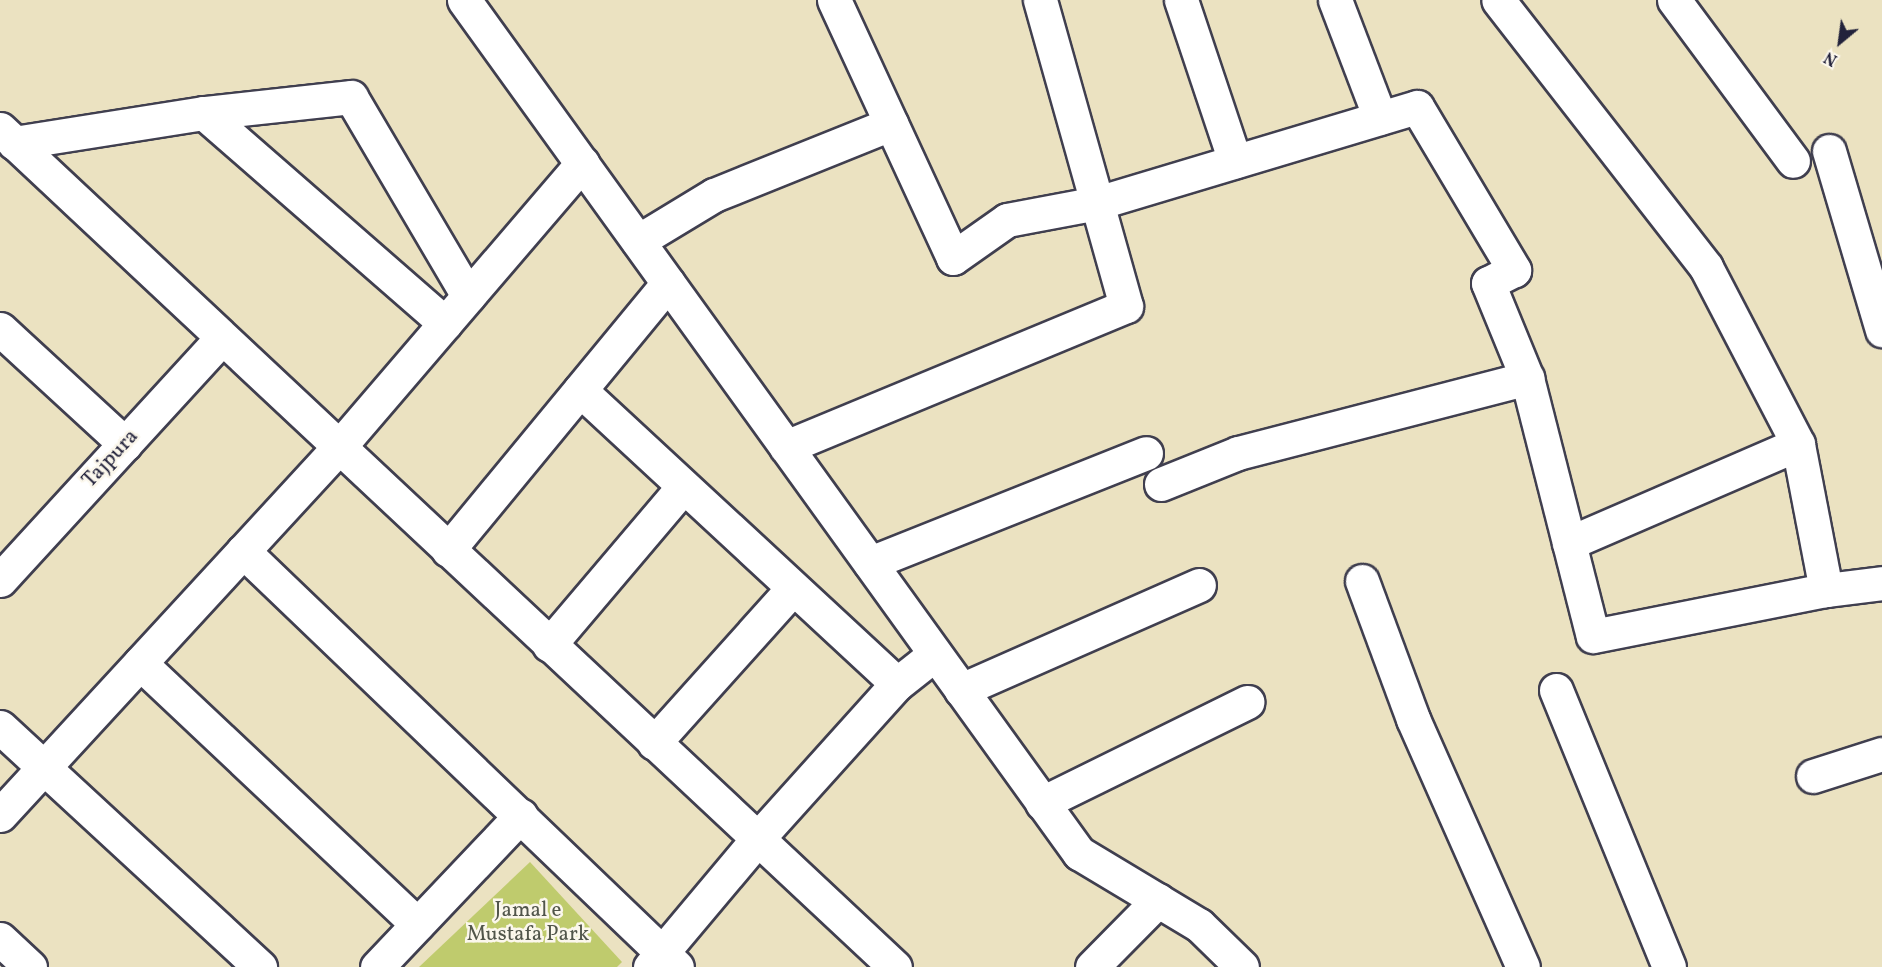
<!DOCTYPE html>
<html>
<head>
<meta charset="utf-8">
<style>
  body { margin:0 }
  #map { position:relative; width:1882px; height:967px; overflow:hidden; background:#ebe2c1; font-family:Vollkorn,serif }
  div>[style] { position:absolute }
  .green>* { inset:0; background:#bfcb6d }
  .roads { filter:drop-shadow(2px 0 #403f4f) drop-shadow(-2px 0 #403f4f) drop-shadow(0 2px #403f4f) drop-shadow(0 -2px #403f4f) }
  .street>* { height:33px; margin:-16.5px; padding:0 16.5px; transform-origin:16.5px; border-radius:16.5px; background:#fff }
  span { translate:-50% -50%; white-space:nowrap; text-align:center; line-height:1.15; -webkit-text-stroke:5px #fbf7ec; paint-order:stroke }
  .street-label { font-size:21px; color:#22223b }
  .park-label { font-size:21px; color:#51554a }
  .north { position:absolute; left:1810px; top:12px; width:60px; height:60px; -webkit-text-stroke:4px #fbf7ec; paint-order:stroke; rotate:209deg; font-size:16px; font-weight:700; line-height:24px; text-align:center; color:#22223b }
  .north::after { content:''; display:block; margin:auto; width:21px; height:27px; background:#22223b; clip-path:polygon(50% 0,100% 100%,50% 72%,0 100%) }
</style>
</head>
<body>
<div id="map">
  <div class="green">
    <i style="clip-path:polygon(530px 862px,622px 962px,617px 967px,419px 967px)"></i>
  </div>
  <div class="roads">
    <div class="street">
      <i style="left:464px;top:0;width:1052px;rotate:54.21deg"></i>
      <i style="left:1079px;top:853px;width:140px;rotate:31deg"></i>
      <i style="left:1199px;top:925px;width:60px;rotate:44.3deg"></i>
      <i style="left:834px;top:0;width:284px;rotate:65.2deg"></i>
      <i style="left:953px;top:258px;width:66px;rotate:-35.1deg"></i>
      <i style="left:1007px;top:220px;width:92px;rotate:-10.7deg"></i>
      <i style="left:1097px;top:203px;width:334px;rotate:-16.7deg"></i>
      <i style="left:1417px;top:107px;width:190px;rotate:59.2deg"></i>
      <i style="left:1514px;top:270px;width:29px;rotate:153deg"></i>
      <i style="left:1488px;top:283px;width:103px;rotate:67.7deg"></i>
      <i style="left:1527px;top:378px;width:266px;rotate:75.7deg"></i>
      <i style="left:1593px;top:636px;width:237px;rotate:-11.2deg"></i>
      <i style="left:1826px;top:590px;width:149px;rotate:-100.9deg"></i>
      <i style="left:1798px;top:444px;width:199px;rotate:-117.5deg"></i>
      <i style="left:1706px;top:267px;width:338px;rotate:-127.9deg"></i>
      <i style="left:1181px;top:0;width:170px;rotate:71.5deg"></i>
      <i style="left:1335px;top:0;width:126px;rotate:69.1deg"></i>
      <i style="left:1674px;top:0;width:200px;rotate:53.5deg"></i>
      <i style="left:204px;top:113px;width:148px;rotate:-6.2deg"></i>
      <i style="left:351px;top:97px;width:231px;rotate:59.5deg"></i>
      <i style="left:0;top:129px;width:1226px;rotate:43.12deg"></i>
      <i style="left:14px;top:143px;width:192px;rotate:-9deg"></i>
      <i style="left:204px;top:113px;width:320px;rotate:41.1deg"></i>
      <i style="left:1829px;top:151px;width:187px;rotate:73.5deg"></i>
      <i style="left:638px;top:241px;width:89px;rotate:-31.2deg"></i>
      <i style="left:714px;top:195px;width:191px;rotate:-21.9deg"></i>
      <i style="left:0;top:329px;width:170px;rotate:42.6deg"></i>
      <i style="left:580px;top:390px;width:432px;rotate:42.8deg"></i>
      <i style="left:786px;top:447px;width:368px;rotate:-22.5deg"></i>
      <i style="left:1126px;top:306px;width:318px;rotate:-105.7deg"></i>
      <i style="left:1161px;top:484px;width:83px;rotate:-21.9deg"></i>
      <i style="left:1238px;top:453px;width:299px;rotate:-14.5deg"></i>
      <i style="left:1569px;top:543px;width:249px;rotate:-23.4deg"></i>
      <i style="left:448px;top:550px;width:346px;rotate:-50.5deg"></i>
      <i style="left:243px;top:551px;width:601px;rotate:43.79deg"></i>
      <i style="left:870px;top:563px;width:297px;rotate:-21.7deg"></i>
      <i style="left:0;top:580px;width:328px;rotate:-47.5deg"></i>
      <i style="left:1362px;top:581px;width:147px;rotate:69.7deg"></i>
      <i style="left:1413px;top:719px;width:271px;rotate:66.1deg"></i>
      <i style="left:1826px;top:590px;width:56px;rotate:-7.1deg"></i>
      <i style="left:549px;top:645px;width:207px;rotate:-49.7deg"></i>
      <i style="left:140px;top:663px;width:381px;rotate:43.3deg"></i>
      <i style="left:961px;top:690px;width:260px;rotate:-23.8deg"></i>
      <i style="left:1556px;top:690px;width:299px;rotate:67.8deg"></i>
      <i style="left:0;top:727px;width:354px;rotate:42.7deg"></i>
      <i style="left:654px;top:743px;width:208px;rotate:-48.1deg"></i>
      <i style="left:1813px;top:776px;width:72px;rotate:-17.7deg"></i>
      <i style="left:1042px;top:803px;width:229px;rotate:-26.2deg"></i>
      <i style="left:0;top:815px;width:500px;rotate:-47.35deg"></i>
      <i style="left:339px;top:447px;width:374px;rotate:-49.4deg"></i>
      <i style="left:0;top:939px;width:41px;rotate:43deg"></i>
      <i style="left:377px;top:967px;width:209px;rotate:-46.5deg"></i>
      <i style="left:650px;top:967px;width:170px;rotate:-50deg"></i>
      <i style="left:759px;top:837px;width:206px;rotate:-48deg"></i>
      <i style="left:897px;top:684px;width:48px;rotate:-38.3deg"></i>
      <i style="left:1092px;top:967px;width:94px;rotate:-45.4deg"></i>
    </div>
  </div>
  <div class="street-label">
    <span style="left:111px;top:459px;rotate:-47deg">Tajpura</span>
  </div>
  <div class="park-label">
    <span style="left:528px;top:923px">Jamal e<br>Mustafa Park</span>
  </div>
  <div class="north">N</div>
</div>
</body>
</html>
